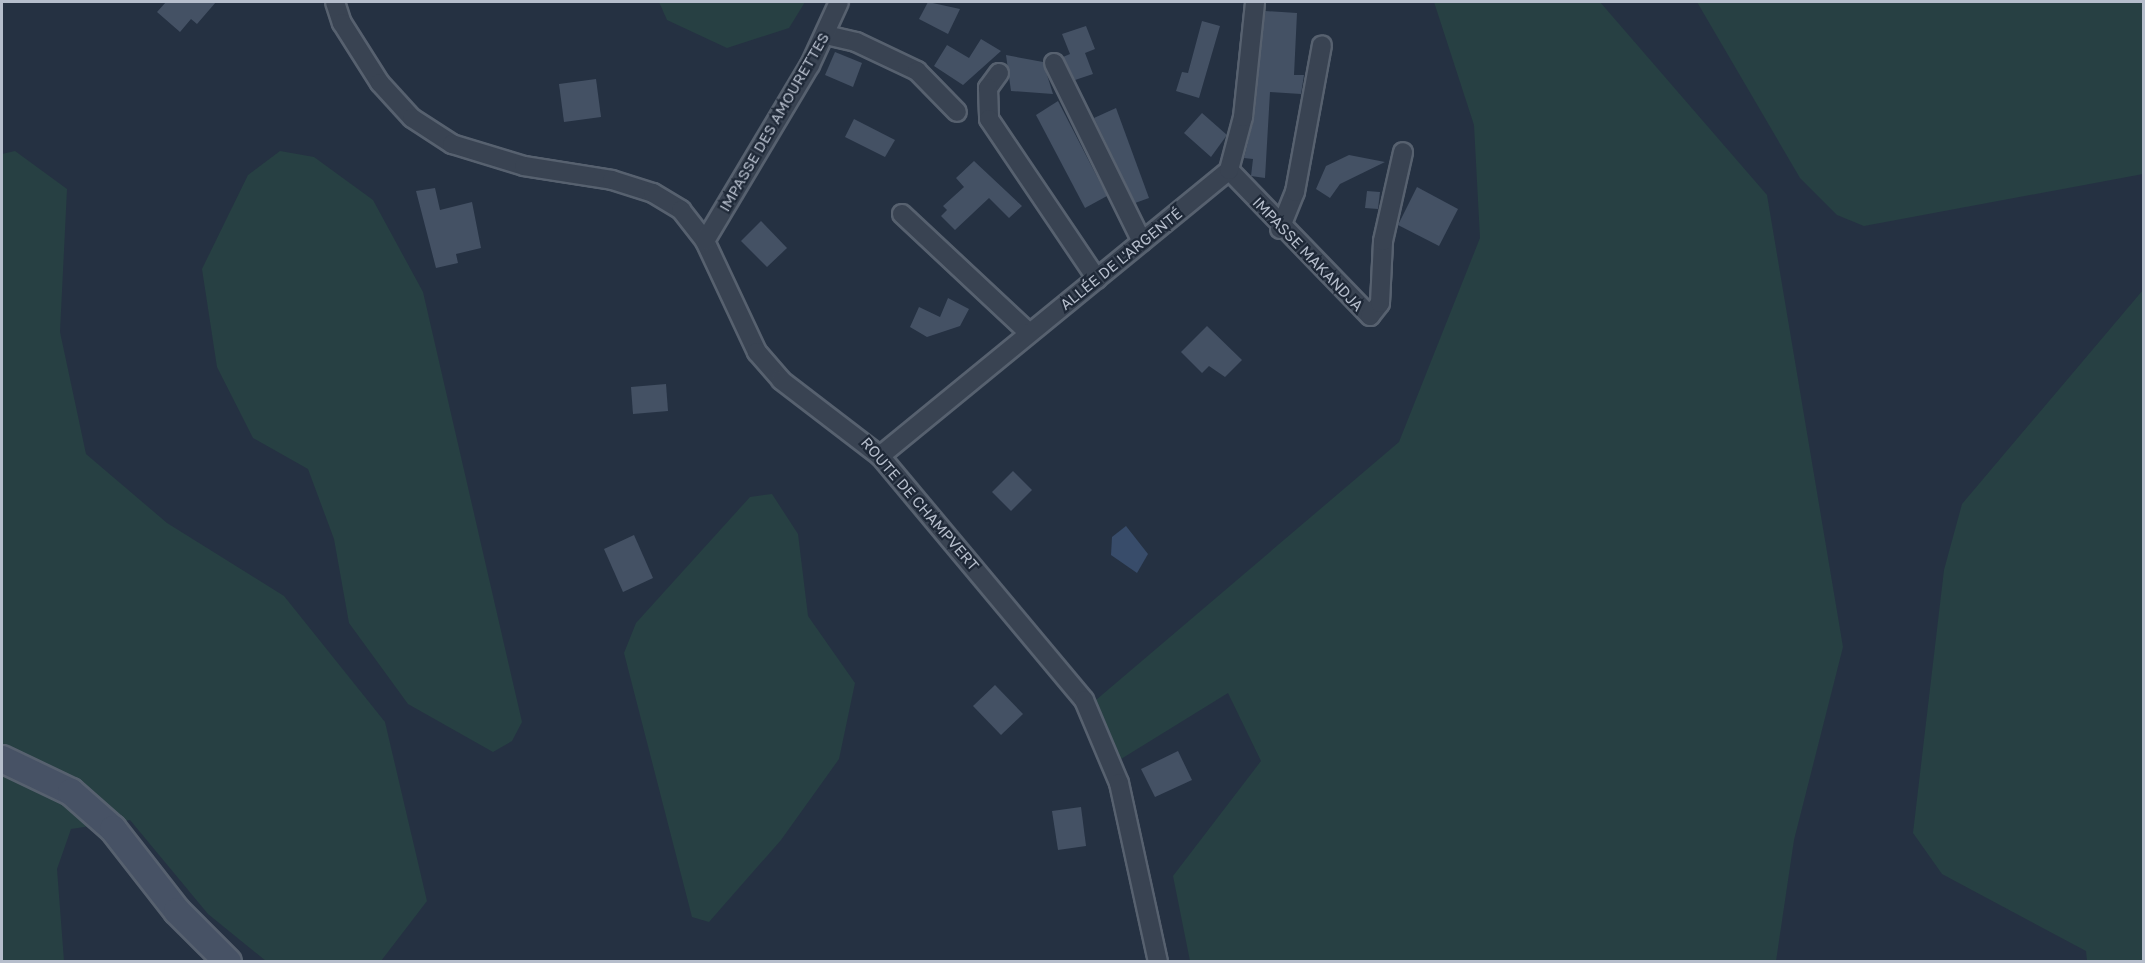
<!DOCTYPE html>
<html>
<head>
<meta charset="utf-8">
<style>
  body { margin:0 }
  #map { position:relative; width:2145px; height:963px; overflow:hidden; background:#253142; font-family:"Golos Text",sans-serif }
  div>[style] { position:absolute }
  .green>* { inset:0; background:#274043 }
  .water>* { inset:0; background:#384c6a }
  .building>* { inset:0; background:#445164 }
  .roads { filter:drop-shadow(2px 0 #57616f) drop-shadow(-2px 0 #57616f) drop-shadow(0 2px #57616f) drop-shadow(0 -2px #57616f) }
  .street>* { height:18px; margin:-9px; padding:0 9px; transform-origin:9px; border-radius:9px; background:#394352 }
  .secondary>* { height:26px; margin:-13px; padding:0 13px; transform-origin:13px; border-radius:13px; background:#475265 }
  span { translate:-50% -50%; white-space:nowrap; text-align:center; line-height:1.15; -webkit-text-stroke:4.5px #1e2837; paint-order:stroke }
  .street-label { font-size:15px; color:#b6becc }
  .frame { position:absolute; inset:0; border:3px solid #b6becc; pointer-events:none }
</style>
</head>
<body>
<div id="map">
  <div class="green">
    <i style="clip-path:polygon(659px 2px,805px 2px,789px 28px,727px 48px,667px 20px)"></i>
    <i style="clip-path:polygon(1434px 2px,1600px 2px,1767px 195px,1843px 647px,1794px 840px,1776px 961px,1190px 961px,1173px 876px,1261px 761px,1228px 693px,1121px 759px,1096px 700px,1399px 442px,1480px 238px,1474px 125px)"></i>
    <i style="clip-path:polygon(1697px 2px,2143px 2px,2143px 174px,1864px 226px,1837px 215px,1800px 178px)"></i>
    <i style="clip-path:polygon(15px 151px,67px 189px,60px 332px,86px 454px,167px 523px,284px 596px,385px 722px,427px 901px,381px 961px,266px 961px,208px 914px,130px 820px,71px 829px,57px 869px,64px 961px,2px 961px,2px 154px)"></i>
    <i style="clip-path:polygon(280px 151px,314px 157px,373px 200px,423px 292px,522px 722px,512px 741px,493px 752px,408px 704px,349px 623px,334px 539px,308px 469px,253px 438px,217px 367px,202px 269px,248px 175px)"></i>
    <i style="clip-path:polygon(2143px 290px,2143px 961px,2087px 961px,2086px 951px,1942px 874px,1913px 833px,1944px 570px,1962px 504px)"></i>
    <i style="clip-path:polygon(772px 494px,798px 534px,808px 616px,855px 683px,839px 759px,781px 840px,709px 922px,692px 917px,624px 653px,636px 623px,750px 497px)"></i>
  </div>
  <div class="water">
    <i style="clip-path:polygon(1126px 526px,1148px 554px,1137px 573px,1111px 555px,1112px 537px)"></i>
  </div>
  <div class="building">
    <i style="clip-path:polygon(166px 2px,216px 2px,197px 24px,191px 19px,180px 32px,157px 12px)"></i>
    <i style="clip-path:polygon(928px 2px,960px 9px,948px 34px,919px 19px)"></i>
    <i style="clip-path:polygon(1265px 11px,1297px 13px,1294px 75px,1304px 75px,1301px 94px,1270px 92px,1265px 178px,1251px 176px,1253px 159px,1244px 158px,1254px 118px)"></i>
    <i style="clip-path:polygon(1202px 21px,1220px 26px,1199px 98px,1176px 91px,1182px 72px,1188px 73px)"></i>
    <i style="clip-path:polygon(1086px 26px,1095px 49px,1085px 53px,1093px 74px,1075px 80px,1063px 57px,1070px 54px,1062px 34px)"></i>
    <i style="clip-path:polygon(981px 39px,1001px 51px,963px 85px,934px 66px,947px 45px,969px 58px)"></i>
    <i style="clip-path:polygon(835px 52px,862px 63px,853px 87px,825px 75px)"></i>
    <i style="clip-path:polygon(1006px 55px,1043px 62px,1053px 94px,1011px 91px)"></i>
    <i style="clip-path:polygon(596px 79px,601px 117px,564px 122px,559px 84px)"></i>
    <i style="clip-path:polygon(1058px 101px,1107px 196px,1085px 208px,1036px 115px)"></i>
    <i style="clip-path:polygon(1116px 108px,1149px 198px,1135px 203px,1094px 118px)"></i>
    <i style="clip-path:polygon(1202px 113px,1227px 135px,1211px 157px,1184px 133px)"></i>
    <i style="clip-path:polygon(854px 119px,895px 140px,885px 157px,845px 137px)"></i>
    <i style="clip-path:polygon(1349px 155px,1385px 162px,1340px 184px,1330px 198px,1316px 189px,1326px 166px)"></i>
    <i style="clip-path:polygon(974px 161px,1022px 206px,1009px 218px,989px 198px,955px 230px,941px 216px,947px 210px,943px 206px,964px 187px,956px 178px)"></i>
    <i style="clip-path:polygon(1417px 187px,1458px 209px,1439px 246px,1398px 225px)"></i>
    <i style="clip-path:polygon(435px 188px,440px 210px,472px 202px,481px 248px,456px 254px,458px 263px,436px 268px,416px 191px)"></i>
    <i style="clip-path:polygon(1367px 191px,1380px 192px,1378px 209px,1365px 208px)"></i>
    <i style="clip-path:polygon(761px 221px,787px 248px,767px 267px,741px 241px)"></i>
    <i style="clip-path:polygon(948px 298px,969px 309px,960px 326px,927px 337px,910px 327px,919px 307px,940px 317px)"></i>
    <i style="clip-path:polygon(1207px 326px,1242px 360px,1225px 377px,1209px 366px,1202px 373px,1181px 352px)"></i>
    <i style="clip-path:polygon(666px 384px,668px 411px,633px 414px,631px 387px)"></i>
    <i style="clip-path:polygon(1013px 471px,1032px 490px,1011px 511px,992px 492px)"></i>
    <i style="clip-path:polygon(634px 535px,653px 578px,623px 592px,604px 549px)"></i>
    <i style="clip-path:polygon(995px 685px,1023px 714px,1001px 735px,973px 706px)"></i>
    <i style="clip-path:polygon(1178px 751px,1192px 780px,1155px 797px,1141px 769px)"></i>
    <i style="clip-path:polygon(1081px 807px,1086px 846px,1058px 850px,1052px 811px)"></i>
  </div>
  <div class="roads">
    <div class="street">
      <i style="left:335px;top:2px;width:22px;rotate:72deg"></i>
      <i style="left:342px;top:23px;width:71px;rotate:57.7deg"></i>
      <i style="left:380px;top:83px;width:47px;rotate:47.6deg"></i>
      <i style="left:412px;top:118px;width:48px;rotate:33deg"></i>
      <i style="left:452px;top:144px;width:75px;rotate:17deg"></i>
      <i style="left:524px;top:166px;width:89px;rotate:9deg"></i>
      <i style="left:612px;top:180px;width:43px;rotate:17.6deg"></i>
      <i style="left:653px;top:193px;width:33px;rotate:31deg"></i>
      <i style="left:681px;top:210px;width:39px;rotate:52deg"></i>
      <i style="left:705px;top:241px;width:123px;rotate:64.9deg"></i>
      <i style="left:757px;top:352px;width:37px;rotate:49deg"></i>
      <i style="left:781px;top:380px;width:125px;rotate:37.5deg"></i>
      <i style="left:880px;top:456px;width:318px;rotate:50.1deg"></i>
      <i style="left:1084px;top:700px;width:90px;rotate:67.1deg"></i>
      <i style="left:1119px;top:783px;width:183px;rotate:77.7deg"></i>
      <i style="left:826px;top:35px;width:31px;rotate:13deg"></i>
      <i style="left:856px;top:42px;width:68px;rotate:25.4deg"></i>
      <i style="left:917px;top:71px;width:57px;rotate:45.7deg"></i>
      <i style="left:1054px;top:63px;width:199px;rotate:63.8deg"></i>
      <i style="left:999px;top:73px;width:19px;rotate:126deg"></i>
      <i style="left:988px;top:88px;width:31px;rotate:88deg"></i>
      <i style="left:989px;top:119px;width:193px;rotate:56deg"></i>
      <i style="left:1229px;top:170px;width:203px;rotate:46deg"></i>
      <i style="left:1370px;top:316px;width:16px;rotate:-52deg"></i>
      <i style="left:1380px;top:303px;width:62px;rotate:-87.2deg"></i>
      <i style="left:1383px;top:241px;width:91px;rotate:-77.3deg"></i>
      <i style="left:902px;top:214px;width:174px;rotate:43.1deg"></i>
      <i style="left:1280px;top:229px;width:40px;rotate:-68deg"></i>
      <i style="left:1295px;top:192px;width:149px;rotate:-79.6deg"></i>
      <i style="left:705px;top:241px;width:205px;rotate:-59.2deg"></i>
      <i style="left:810px;top:65px;width:69px;rotate:-65.3deg"></i>
      <i style="left:880px;top:456px;width:451px;rotate:-39.3deg"></i>
      <i style="left:1229px;top:170px;width:55px;rotate:-75.2deg"></i>
      <i style="left:1243px;top:117px;width:116px;rotate:-84deg"></i>
    </div>
    <div class="secondary">
      <i style="left:2px;top:759px;width:76px;rotate:25.6deg"></i>
      <i style="left:71px;top:792px;width:56px;rotate:41.4deg"></i>
      <i style="left:113px;top:829px;width:104px;rotate:52deg"></i>
      <i style="left:177px;top:911px;width:72px;rotate:45deg"></i>
    </div>
  </div>
  <div class="street-label">
    <span style="left:774px;top:122px;rotate:-60deg">IMPASSE DES AMOURETTES</span>
    <span style="left:1308px;top:254px;rotate:46deg">IMPASSE MAKANDJA</span>
    <span style="left:1121px;top:259px;rotate:-39deg">ALLÉE DE L'ARGENTÉ</span>
    <span style="left:920px;top:504px;rotate:49deg">ROUTE DE CHAMPVERT</span>
  </div>
  <div class="frame"></div>
</div>
</body>
</html>
